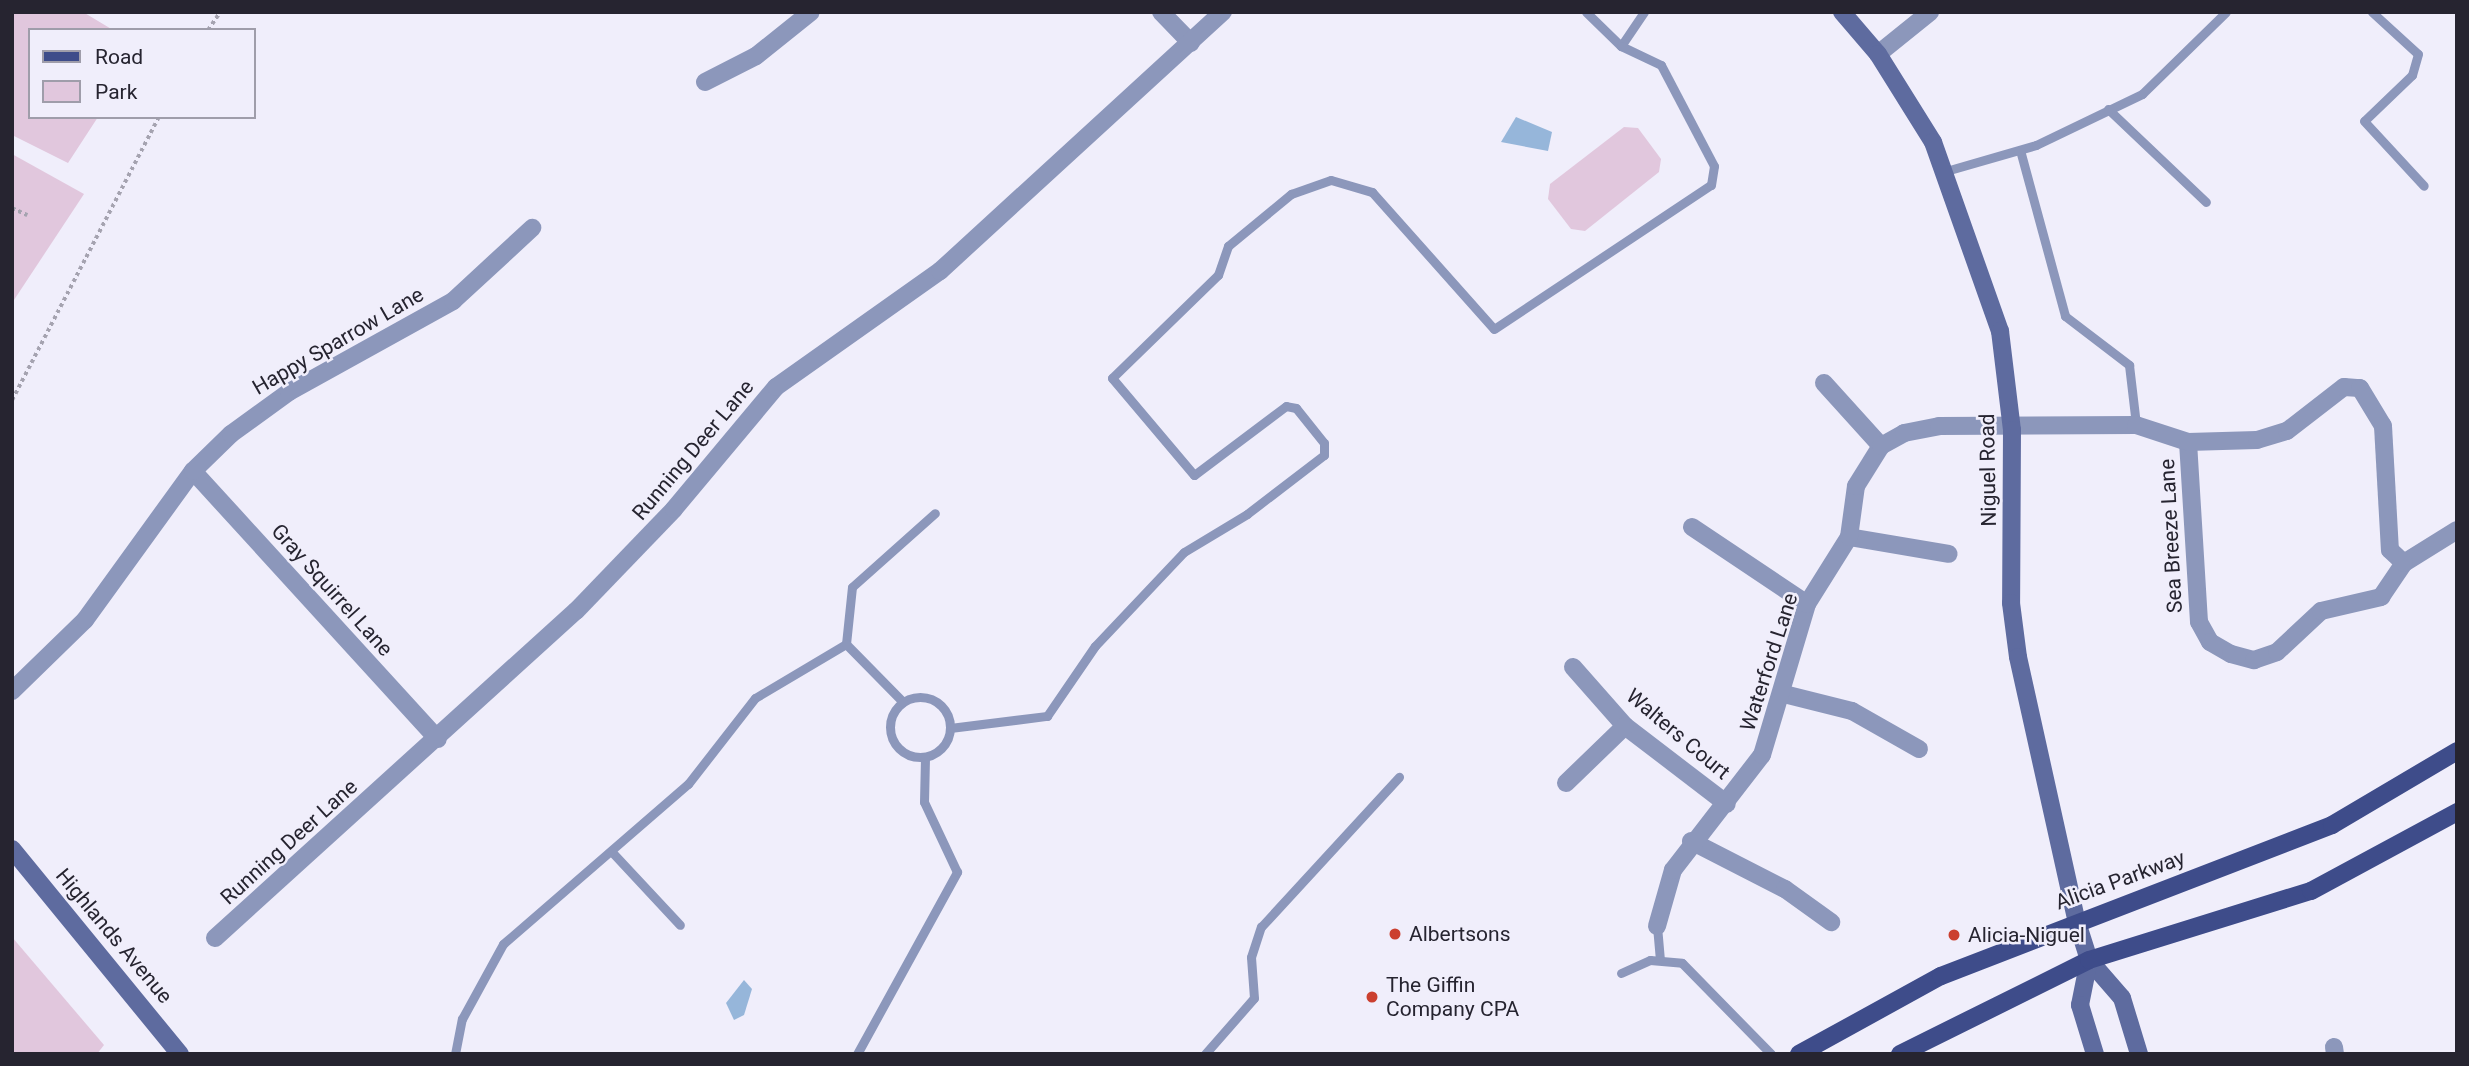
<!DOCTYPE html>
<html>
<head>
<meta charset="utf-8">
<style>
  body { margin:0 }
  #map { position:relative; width:2469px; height:1066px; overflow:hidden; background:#f0eefb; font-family:Roboto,sans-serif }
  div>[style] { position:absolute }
  .green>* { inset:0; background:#e1c7dd }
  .water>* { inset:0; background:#96b6da }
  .path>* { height:3.5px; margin-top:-1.75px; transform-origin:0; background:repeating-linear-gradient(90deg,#a5a3b0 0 3.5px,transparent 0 7px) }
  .service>* { height:9px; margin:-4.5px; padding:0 4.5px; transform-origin:4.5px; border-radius:4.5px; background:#8c97bb }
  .service>.ring { margin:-4.5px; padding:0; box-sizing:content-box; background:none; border:9px solid #8c97bb; border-radius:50% }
  .minor>* { height:18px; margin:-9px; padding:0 9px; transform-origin:9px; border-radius:9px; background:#8c97bb }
  .secondary>* { height:18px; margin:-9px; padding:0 9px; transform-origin:9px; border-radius:9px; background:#5e6b9f }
  .primary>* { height:18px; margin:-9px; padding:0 9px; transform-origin:9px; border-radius:9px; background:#3e4c8a }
  .dots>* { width:19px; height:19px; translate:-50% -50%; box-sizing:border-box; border:4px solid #f0eefb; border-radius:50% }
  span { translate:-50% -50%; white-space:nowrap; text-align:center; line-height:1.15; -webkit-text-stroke:5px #f0eefb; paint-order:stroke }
  .street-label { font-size:21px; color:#262430 }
  .poi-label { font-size:21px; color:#262430 }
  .left { translate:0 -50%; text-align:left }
  .frame { position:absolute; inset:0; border:14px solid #262430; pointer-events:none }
  .legend { position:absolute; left:28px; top:28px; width:228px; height:91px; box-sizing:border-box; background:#f0eefb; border:2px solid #9f9daa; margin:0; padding:9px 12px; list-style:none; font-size:21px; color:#262430 }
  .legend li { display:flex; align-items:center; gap:14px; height:35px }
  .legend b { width:35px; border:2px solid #9f9daa }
</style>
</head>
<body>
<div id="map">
  <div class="green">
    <i style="clip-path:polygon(12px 12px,83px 12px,113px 30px,30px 30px,30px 117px,98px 117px,68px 163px,12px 135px)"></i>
    <i style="clip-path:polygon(1624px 127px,1638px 128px,1661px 159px,1659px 172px,1585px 231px,1571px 229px,1548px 199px,1550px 184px)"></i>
    <i style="clip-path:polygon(12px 154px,84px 194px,12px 303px)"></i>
    <i style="clip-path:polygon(12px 937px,104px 1045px,97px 1054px,12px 1054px)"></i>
  </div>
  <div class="water">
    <i style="clip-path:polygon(1516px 117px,1552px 132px,1548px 151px,1501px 142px)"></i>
    <i style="clip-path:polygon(744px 980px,752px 989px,744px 1015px,734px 1020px,726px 1003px)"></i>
  </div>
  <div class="path">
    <i style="left:208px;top:30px;width:22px;rotate:-56deg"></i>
    <i style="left:12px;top:208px;width:17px;rotate:25deg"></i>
    <i style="left:12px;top:400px;width:319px;rotate:-62.6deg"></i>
  </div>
  <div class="service">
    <i style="left:1586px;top:12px;width:49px;rotate:44.2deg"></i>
    <i style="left:1621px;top:46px;width:41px;rotate:-55.9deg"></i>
    <i style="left:2372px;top:12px;width:62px;rotate:42.4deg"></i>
    <i style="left:2418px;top:54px;width:22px;rotate:106deg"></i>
    <i style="left:2412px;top:75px;width:66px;rotate:136.2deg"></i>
    <i style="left:2364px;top:121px;width:88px;rotate:47.3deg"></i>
    <i style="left:2108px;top:109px;width:135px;rotate:43.5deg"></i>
    <i style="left:2020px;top:150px;width:172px;rotate:74.8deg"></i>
    <i style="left:2065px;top:316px;width:81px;rotate:37.4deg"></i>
    <i style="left:2129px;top:365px;width:60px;rotate:83.3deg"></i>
    <i style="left:1946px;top:171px;width:94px;rotate:-16.1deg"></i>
    <i style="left:2036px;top:145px;width:118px;rotate:-25.7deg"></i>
    <i style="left:2142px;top:94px;width:117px;rotate:-44.3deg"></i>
    <i style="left:846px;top:644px;width:57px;rotate:-84deg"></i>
    <i style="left:852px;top:587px;width:111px;rotate:-41.7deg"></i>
    <i class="ring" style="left:890px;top:697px;width:51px;height:51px"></i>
    <i style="left:950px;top:728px;width:98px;rotate:-7.1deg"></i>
    <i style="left:1047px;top:716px;width:85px;rotate:-55.6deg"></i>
    <i style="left:1095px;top:646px;width:129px;rotate:-46.6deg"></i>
    <i style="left:1184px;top:552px;width:74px;rotate:-31.1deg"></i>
    <i style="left:1247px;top:514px;width:97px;rotate:-37.5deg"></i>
    <i style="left:1324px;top:455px;width:12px;rotate:-90deg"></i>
    <i style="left:1324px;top:443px;width:45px;rotate:-128.7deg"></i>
    <i style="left:1296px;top:408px;width:10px;rotate:-169deg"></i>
    <i style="left:1286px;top:406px;width:115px;rotate:143.1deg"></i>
    <i style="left:1194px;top:475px;width:127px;rotate:-130.2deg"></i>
    <i style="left:1112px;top:378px;width:148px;rotate:-44.2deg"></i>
    <i style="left:1218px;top:275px;width:31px;rotate:-71deg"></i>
    <i style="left:1228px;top:246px;width:82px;rotate:-39.5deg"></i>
    <i style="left:1291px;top:194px;width:42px;rotate:-19.3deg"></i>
    <i style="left:1331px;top:180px;width:43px;rotate:16.3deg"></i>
    <i style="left:1372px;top:192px;width:183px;rotate:48.3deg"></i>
    <i style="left:1494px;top:329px;width:260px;rotate:-33.6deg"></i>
    <i style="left:1711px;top:185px;width:19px;rotate:-81deg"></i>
    <i style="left:1714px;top:166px;width:114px;rotate:-117.7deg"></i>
    <i style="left:1661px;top:65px;width:44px;rotate:-154.6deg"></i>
    <i style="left:611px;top:851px;width:101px;rotate:47deg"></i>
    <i style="left:1657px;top:926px;width:33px;rotate:85deg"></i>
    <i style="left:1621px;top:973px;width:32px;rotate:-24deg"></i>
    <i style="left:1650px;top:960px;width:32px;rotate:5deg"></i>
    <i style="left:1682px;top:963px;width:127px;rotate:45.6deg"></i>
    <i style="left:455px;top:1054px;width:36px;rotate:-79deg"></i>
    <i style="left:462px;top:1019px;width:85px;rotate:-61.3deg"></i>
    <i style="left:503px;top:944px;width:245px;rotate:-40.9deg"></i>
    <i style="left:688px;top:784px;width:109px;rotate:-52.1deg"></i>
    <i style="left:755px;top:698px;width:106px;rotate:-30.7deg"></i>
    <i style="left:846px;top:644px;width:81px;rotate:45.5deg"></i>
    <i style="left:857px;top:1054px;width:208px;rotate:-61.2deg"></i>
    <i style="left:957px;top:872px;width:77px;rotate:-115.2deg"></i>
    <i style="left:924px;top:802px;width:45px;rotate:-88.7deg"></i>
    <i style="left:1205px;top:1054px;width:74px;rotate:-48.8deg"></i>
    <i style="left:1254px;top:998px;width:41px;rotate:-94.2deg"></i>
    <i style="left:1251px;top:957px;width:32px;rotate:-72deg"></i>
    <i style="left:1261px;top:927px;width:204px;rotate:-47.4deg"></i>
  </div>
  <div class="minor">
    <i style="left:1161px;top:12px;width:43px;rotate:45.9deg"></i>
    <i style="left:1878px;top:54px;width:67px;rotate:-38.9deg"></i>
    <i style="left:705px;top:82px;width:57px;rotate:-27deg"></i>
    <i style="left:756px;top:56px;width:70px;rotate:-38.7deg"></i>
    <i style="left:1824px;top:383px;width:85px;rotate:47.9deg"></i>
    <i style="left:2188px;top:442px;width:180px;rotate:86.5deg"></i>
    <i style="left:2199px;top:622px;width:23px;rotate:61deg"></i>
    <i style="left:2210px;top:642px;width:24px;rotate:30deg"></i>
    <i style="left:2231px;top:654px;width:24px;rotate:15deg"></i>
    <i style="left:2254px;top:660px;width:24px;rotate:-19deg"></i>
    <i style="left:2277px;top:652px;width:60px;rotate:-43deg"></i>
    <i style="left:2321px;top:611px;width:62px;rotate:-13.1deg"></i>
    <i style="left:2381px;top:597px;width:41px;rotate:-55.9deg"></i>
    <i style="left:2404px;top:563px;width:62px;rotate:-31.9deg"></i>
    <i style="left:193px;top:471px;width:363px;rotate:47.6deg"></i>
    <i style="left:1692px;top:527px;width:138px;rotate:33.8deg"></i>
    <i style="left:1849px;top:537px;width:101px;rotate:9.6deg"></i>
    <i style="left:1573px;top:667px;width:79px;rotate:48.6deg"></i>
    <i style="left:1625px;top:726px;width:128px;rotate:37.4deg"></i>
    <i style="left:12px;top:691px;width:102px;rotate:-44.2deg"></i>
    <i style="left:85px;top:620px;width:184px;rotate:-54.1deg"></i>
    <i style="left:193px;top:471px;width:53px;rotate:-44.2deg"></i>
    <i style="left:231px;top:434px;width:72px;rotate:-35.9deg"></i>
    <i style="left:289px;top:392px;width:188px;rotate:-29deg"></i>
    <i style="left:453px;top:301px;width:108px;rotate:-42.7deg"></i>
    <i style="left:1784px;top:694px;width:70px;rotate:14deg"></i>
    <i style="left:1852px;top:711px;width:77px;rotate:29.6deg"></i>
    <i style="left:1566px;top:783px;width:82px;rotate:-44deg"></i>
    <i style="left:1691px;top:841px;width:106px;rotate:27.1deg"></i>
    <i style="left:1785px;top:889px;width:57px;rotate:35.7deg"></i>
    <i style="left:1657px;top:926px;width:58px;rotate:-74.1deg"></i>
    <i style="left:1673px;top:870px;width:145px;rotate:-52.3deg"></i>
    <i style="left:1762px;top:755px;width:158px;rotate:-73.4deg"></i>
    <i style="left:1807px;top:604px;width:79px;rotate:-57.9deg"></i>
    <i style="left:1849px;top:537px;width:51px;rotate:-82.2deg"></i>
    <i style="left:1856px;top:486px;width:47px;rotate:-58deg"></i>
    <i style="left:1881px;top:446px;width:26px;rotate:-29deg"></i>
    <i style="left:1904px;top:433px;width:36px;rotate:-11deg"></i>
    <i style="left:1939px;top:426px;width:197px;rotate:-0.3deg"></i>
    <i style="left:2136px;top:425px;width:55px;rotate:18.1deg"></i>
    <i style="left:2188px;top:442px;width:69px;rotate:-1.7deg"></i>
    <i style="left:2257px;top:440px;width:31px;rotate:-17deg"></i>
    <i style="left:2287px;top:431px;width:72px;rotate:-37.7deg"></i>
    <i style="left:2344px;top:387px;width:16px;rotate:4deg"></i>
    <i style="left:2360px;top:388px;width:44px;rotate:58.8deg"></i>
    <i style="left:2383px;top:426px;width:124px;rotate:86.8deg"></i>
    <i style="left:2390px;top:550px;width:19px;rotate:43deg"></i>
    <i style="left:215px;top:938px;width:487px;rotate:-42.2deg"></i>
    <i style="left:576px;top:611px;width:141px;rotate:-46.1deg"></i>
    <i style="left:674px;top:509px;width:159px;rotate:-50.1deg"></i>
    <i style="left:776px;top:387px;width:201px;rotate:-35.3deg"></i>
    <i style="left:940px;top:271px;width:384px;rotate:-42.5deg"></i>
    <i style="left:2334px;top:1047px;width:7px;rotate:82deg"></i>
  </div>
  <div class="secondary">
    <i style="left:1842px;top:12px;width:55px;rotate:49.4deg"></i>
    <i style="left:1878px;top:54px;width:104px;rotate:58deg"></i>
    <i style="left:1933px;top:142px;width:201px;rotate:70.5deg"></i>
    <i style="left:2000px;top:331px;width:100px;rotate:83.1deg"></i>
    <i style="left:2012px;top:430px;width:173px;rotate:90.3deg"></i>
    <i style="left:2011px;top:603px;width:54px;rotate:82.6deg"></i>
    <i style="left:2018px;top:657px;width:268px;rotate:77.5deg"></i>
    <i style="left:2076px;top:919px;width:43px;rotate:72.4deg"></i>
    <i style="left:2089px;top:960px;width:50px;rotate:49deg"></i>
    <i style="left:2122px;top:998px;width:59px;rotate:73.1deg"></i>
    <i style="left:12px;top:849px;width:265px;rotate:50.7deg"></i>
    <i style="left:2089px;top:960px;width:46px;rotate:101.3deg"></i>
    <i style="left:2080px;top:1005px;width:51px;rotate:73deg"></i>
  </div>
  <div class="primary">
    <i style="left:1799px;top:1054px;width:162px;rotate:-28.8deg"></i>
    <i style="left:1941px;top:976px;width:419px;rotate:-21.1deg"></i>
    <i style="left:2332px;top:825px;width:145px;rotate:-30.6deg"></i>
    <i style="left:1900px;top:1054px;width:211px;rotate:-26.4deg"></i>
    <i style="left:2089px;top:960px;width:232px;rotate:-17.3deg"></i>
    <i style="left:2311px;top:891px;width:166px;rotate:-28.4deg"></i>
  </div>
  <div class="dots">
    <i style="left:1395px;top:934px;background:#cb3f2f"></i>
    <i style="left:1954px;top:935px;background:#cb3f2f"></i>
    <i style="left:1372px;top:997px;background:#cb3f2f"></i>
  </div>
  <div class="street-label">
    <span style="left:338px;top:341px;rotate:-30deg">Happy Sparrow Lane</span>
    <span style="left:693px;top:450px;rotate:-50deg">Running Deer Lane</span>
    <span style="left:1988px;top:470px;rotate:-91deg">Niguel Road</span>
    <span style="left:2171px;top:536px;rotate:-93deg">Sea Breeze Lane</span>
    <span style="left:332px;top:590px;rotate:48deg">Gray Squirrel Lane</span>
    <span style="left:1769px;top:662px;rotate:-72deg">Waterford Lane</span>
    <span style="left:1678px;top:734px;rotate:40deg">Walters Court</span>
    <span style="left:289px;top:842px;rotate:-42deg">Running Deer Lane</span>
    <span style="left:2120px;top:880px;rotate:-20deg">Alicia Parkway</span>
    <span style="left:114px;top:936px;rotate:50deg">Highlands Avenue</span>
  </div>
  <div class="poi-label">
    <span class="left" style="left:1409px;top:934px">Albertsons</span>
    <span class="left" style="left:1968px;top:935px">Alicia-Niguel</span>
    <span class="left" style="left:1386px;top:997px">The Giffin<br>Company CPA</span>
  </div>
  <div class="frame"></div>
  <ul class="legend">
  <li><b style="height:9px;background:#3e4c8a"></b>Road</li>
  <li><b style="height:19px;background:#e1c7dd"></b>Park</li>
  </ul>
</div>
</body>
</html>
